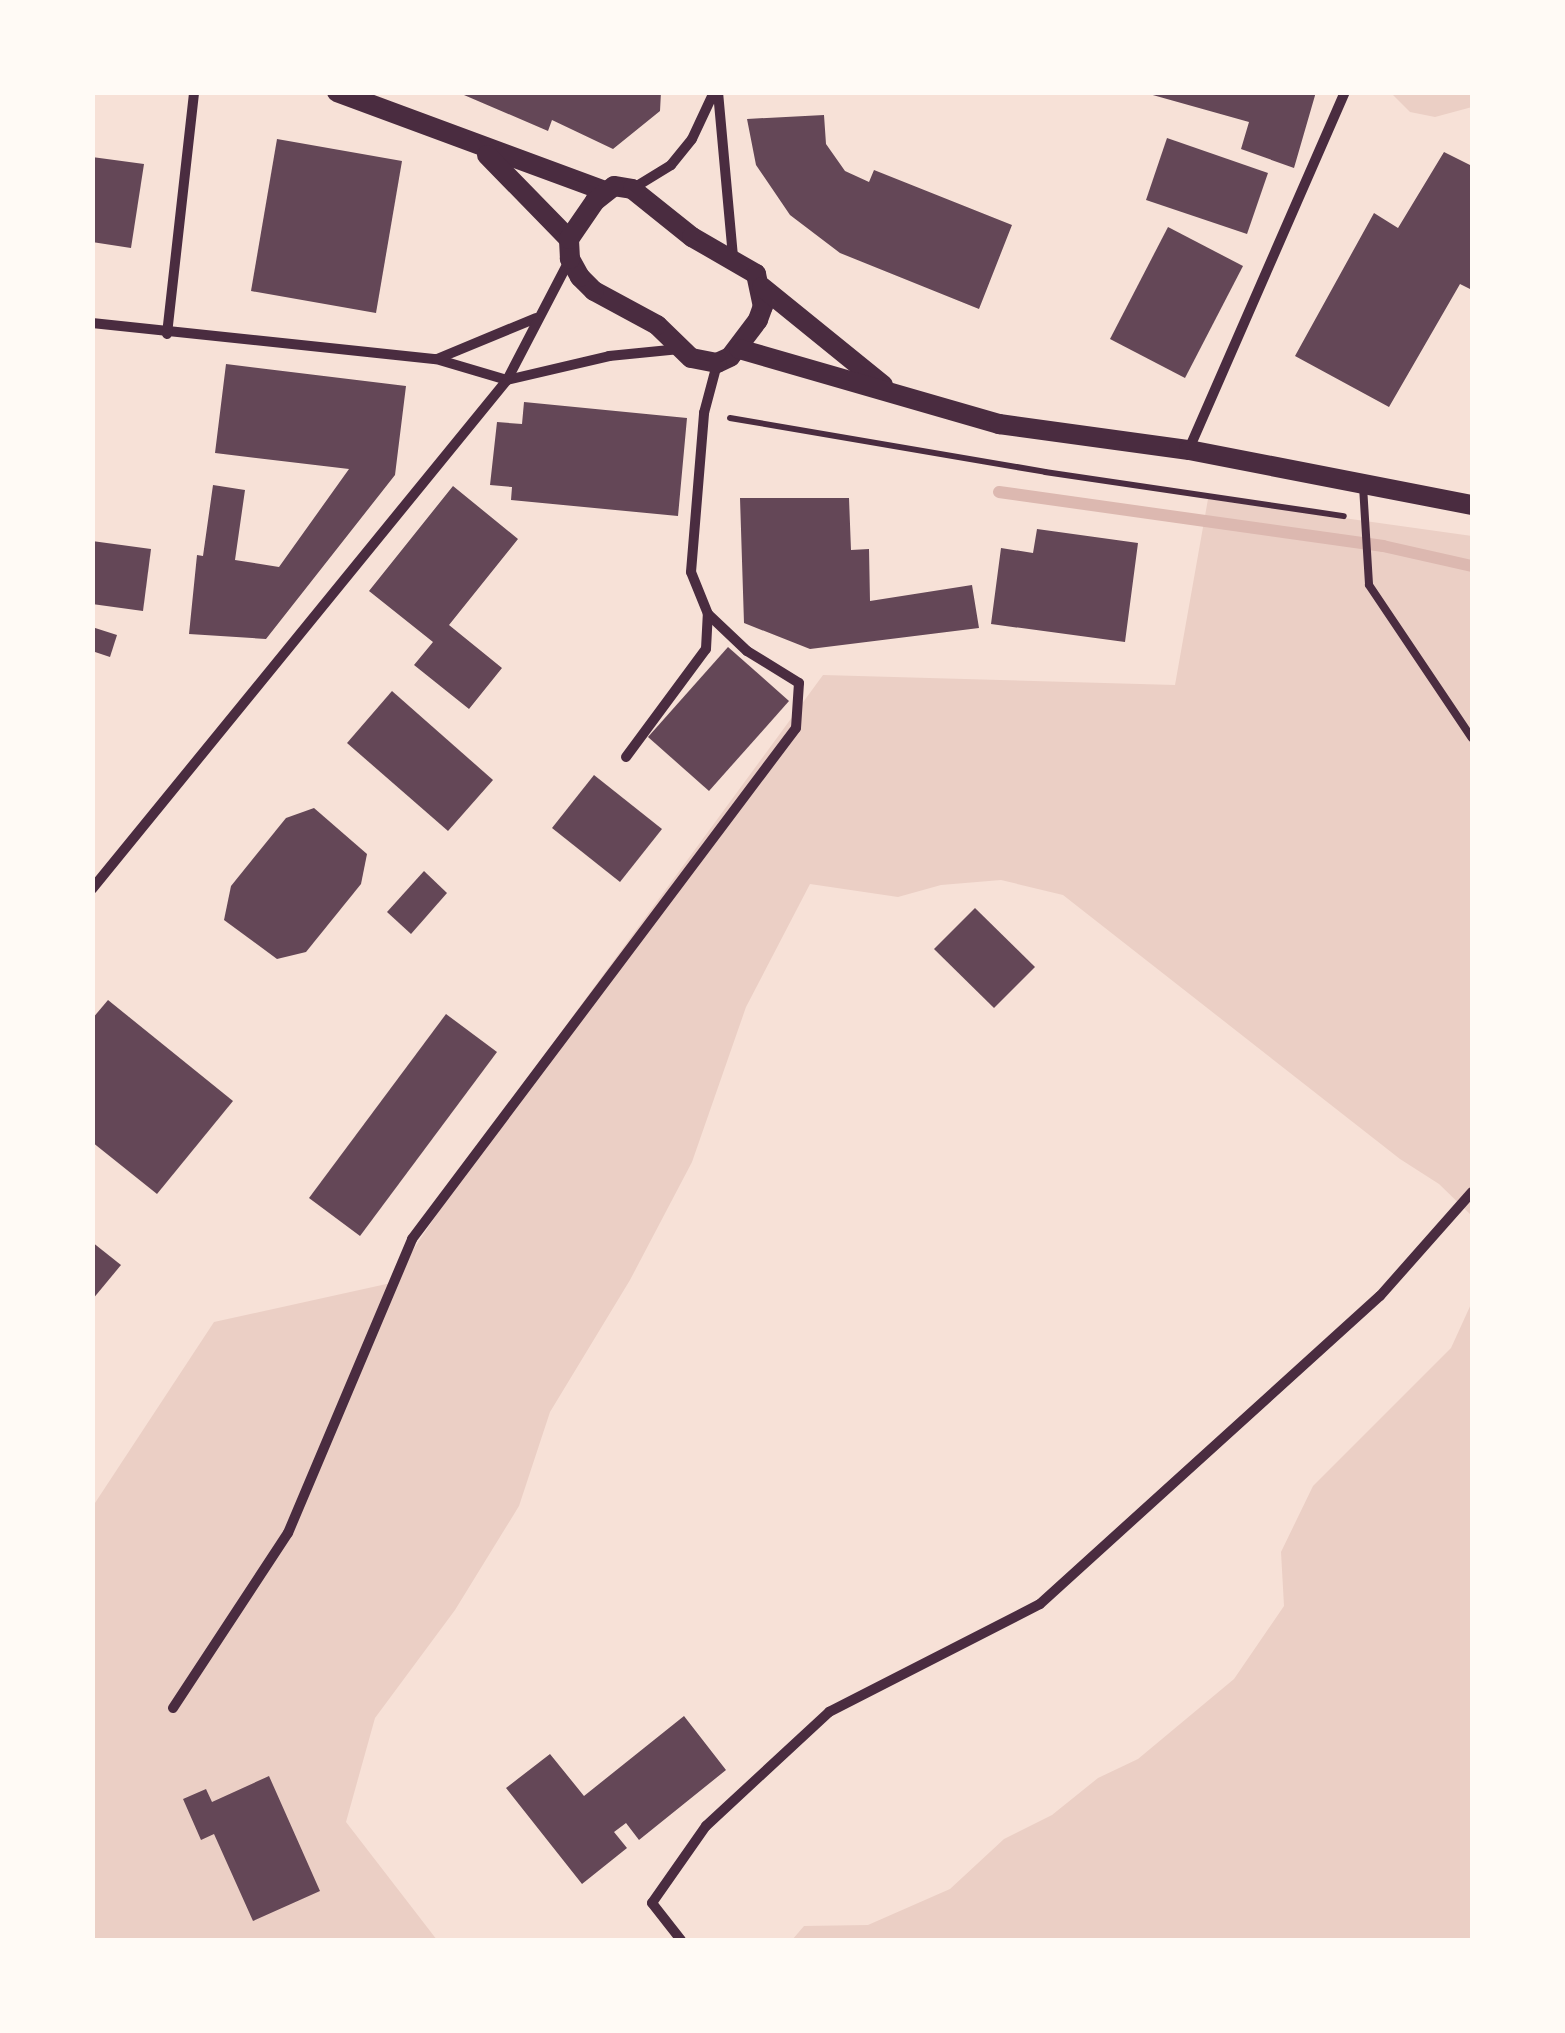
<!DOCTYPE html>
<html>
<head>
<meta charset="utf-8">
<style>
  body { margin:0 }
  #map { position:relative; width:1565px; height:2033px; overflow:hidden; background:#f7e1d7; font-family:Rubik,sans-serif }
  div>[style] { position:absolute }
  .green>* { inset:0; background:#ebcfc5 }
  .stream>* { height:12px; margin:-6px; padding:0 6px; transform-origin:6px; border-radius:6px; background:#dcb8b0 }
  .building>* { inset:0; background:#644757 }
  .path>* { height:6px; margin:-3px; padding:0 3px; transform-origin:3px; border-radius:3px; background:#4a2c40 }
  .service>* { height:8px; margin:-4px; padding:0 4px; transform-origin:4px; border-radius:4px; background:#4a2c40 }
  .minor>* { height:10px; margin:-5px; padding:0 5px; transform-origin:5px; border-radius:5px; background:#4a2c40 }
  .secondary>* { height:20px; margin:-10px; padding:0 10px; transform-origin:10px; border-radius:10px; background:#4a2c40 }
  span { translate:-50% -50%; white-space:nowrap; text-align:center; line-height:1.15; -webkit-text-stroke:10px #fffaf5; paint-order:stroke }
  .frame { position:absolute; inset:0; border:95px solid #fffaf5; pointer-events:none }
</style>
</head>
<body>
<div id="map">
  <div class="green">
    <i style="clip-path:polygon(1391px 93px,1472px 93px,1472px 107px,1435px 117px,1410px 112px)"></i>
    <i style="clip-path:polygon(1208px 499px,1472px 536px,1472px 1216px,1439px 1184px,1400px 1159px,1063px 895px,1001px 880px,941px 885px,898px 897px,810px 884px,746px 1007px,692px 1162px,630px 1280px,550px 1412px,519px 1506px,455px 1610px,375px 1718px,346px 1822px,437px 1940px,93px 1940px,93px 1506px,214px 1322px,391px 1283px,529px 1076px,823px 675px,1175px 685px)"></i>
    <i style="clip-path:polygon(1472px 1302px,1472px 1940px,792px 1940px,804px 1926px,868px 1925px,950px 1889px,1004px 1839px,1052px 1815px,1098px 1778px,1138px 1759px,1234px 1679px,1284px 1606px,1281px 1552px,1313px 1486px,1451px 1348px)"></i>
  </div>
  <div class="stream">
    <i style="left:999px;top:492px;width:388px;rotate:8deg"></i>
    <i style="left:1383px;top:546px;width:91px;rotate:12.7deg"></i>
  </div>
  <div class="building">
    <i style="clip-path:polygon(457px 92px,661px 92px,660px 111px,613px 149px,552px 120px,548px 131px)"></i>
    <i style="clip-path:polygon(1142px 92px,1316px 92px,1294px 168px,1241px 149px,1249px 122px)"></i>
    <i style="clip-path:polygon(824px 115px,826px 144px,845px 171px,869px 182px,874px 170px,1012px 225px,979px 309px,840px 253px,790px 215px,756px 165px,747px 119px)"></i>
    <i style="clip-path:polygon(1167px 138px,1268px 173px,1247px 234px,1146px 200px)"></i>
    <i style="clip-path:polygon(277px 139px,402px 161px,376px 313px,251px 291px)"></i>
    <i style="clip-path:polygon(1444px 152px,1472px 166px,1472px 290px,1460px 284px,1389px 407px,1295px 356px,1374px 213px,1398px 228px)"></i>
    <i style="clip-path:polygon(92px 157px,144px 164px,131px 248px,92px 242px)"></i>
    <i style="clip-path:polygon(1168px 227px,1243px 266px,1185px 378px,1110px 339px)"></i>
    <i style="clip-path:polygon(226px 364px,406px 386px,395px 475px,266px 639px,189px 634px,197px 555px,203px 556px,213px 485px,245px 490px,235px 560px,279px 567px,349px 469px,215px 453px)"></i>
    <i style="clip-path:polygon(524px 402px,687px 418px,678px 516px,511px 500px,512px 487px,490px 485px,497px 422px,522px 424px)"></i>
    <i style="clip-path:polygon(453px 486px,518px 539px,449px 625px,502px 668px,469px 709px,414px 665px,433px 642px,369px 591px)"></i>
    <i style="clip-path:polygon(740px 498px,849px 498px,851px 550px,869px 549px,870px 601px,972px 585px,979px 628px,810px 649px,744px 623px)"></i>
    <i style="clip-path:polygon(1037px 529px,1138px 543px,1125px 642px,991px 624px,1001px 548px,1033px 553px)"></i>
    <i style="clip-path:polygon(92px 541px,151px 549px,143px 611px,92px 604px)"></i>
    <i style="clip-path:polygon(92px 627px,117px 635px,110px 657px,92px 651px)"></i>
    <i style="clip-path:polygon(728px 647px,789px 701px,709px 791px,648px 737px)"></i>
    <i style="clip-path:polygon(392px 691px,493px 780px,448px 831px,347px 743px)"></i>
    <i style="clip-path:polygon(594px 775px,662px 829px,620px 882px,552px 828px)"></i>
    <i style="clip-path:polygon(314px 808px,367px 854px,361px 884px,306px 952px,277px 959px,224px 920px,231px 886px,286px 818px)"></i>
    <i style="clip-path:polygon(424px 871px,447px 893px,411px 934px,387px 912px)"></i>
    <i style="clip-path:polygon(975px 908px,1035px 967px,994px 1008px,934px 949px)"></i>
    <i style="clip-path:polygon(108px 1000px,233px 1101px,157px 1194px,92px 1142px,92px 1019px)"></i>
    <i style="clip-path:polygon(446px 1014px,497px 1052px,360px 1236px,309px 1198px)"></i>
    <i style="clip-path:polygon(92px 1242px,121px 1265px,92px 1300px)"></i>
    <i style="clip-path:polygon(684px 1716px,726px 1770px,639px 1840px,626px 1823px,614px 1832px,627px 1848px,582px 1884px,506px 1788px,550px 1754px,584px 1796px)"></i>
    <i style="clip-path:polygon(269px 1776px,320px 1891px,253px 1921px,214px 1834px,201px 1840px,183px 1799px,206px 1789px,212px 1802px)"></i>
  </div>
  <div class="path">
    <i style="left:730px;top:418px;width:320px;rotate:9.7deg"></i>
    <i style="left:1045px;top:472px;width:302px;rotate:8.4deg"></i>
  </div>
  <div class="service">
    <i style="left:1363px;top:486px;width:99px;rotate:86.5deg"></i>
    <i style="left:1369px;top:585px;width:184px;rotate:56.1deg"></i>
  </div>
  <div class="minor">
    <i style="left:718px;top:92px;width:166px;rotate:84.8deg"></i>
    <i style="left:632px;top:189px;width:46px;rotate:-31.6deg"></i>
    <i style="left:671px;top:165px;width:33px;rotate:-51deg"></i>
    <i style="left:692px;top:139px;width:52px;rotate:-64.9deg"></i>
    <i style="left:92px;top:323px;width:346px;rotate:6deg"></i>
    <i style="left:436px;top:359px;width:74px;rotate:16.5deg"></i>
    <i style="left:507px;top:380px;width:105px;rotate:-13.2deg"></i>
    <i style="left:609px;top:356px;width:71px;rotate:-5.6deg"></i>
    <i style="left:167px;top:334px;width:244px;rotate:-83.6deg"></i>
    <i style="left:437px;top:359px;width:107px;rotate:-22.5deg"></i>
    <i style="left:1189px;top:449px;width:390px;rotate:-66.4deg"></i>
    <i style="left:626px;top:757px;width:134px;rotate:-53.5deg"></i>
    <i style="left:706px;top:649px;width:35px;rotate:-87deg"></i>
    <i style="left:708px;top:614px;width:45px;rotate:-112deg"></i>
    <i style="left:691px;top:572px;width:160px;rotate:-85.3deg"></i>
    <i style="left:704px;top:413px;width:51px;rotate:-75.1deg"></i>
    <i style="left:92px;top:889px;width:657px;rotate:-50.81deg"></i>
    <i style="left:507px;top:380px;width:136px;rotate:-62.5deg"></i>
    <i style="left:173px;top:1708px;width:209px;rotate:-56.7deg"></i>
    <i style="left:288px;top:1533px;width:319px;rotate:-67.1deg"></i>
    <i style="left:412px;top:1239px;width:639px;rotate:-53.08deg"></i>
    <i style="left:796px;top:728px;width:45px;rotate:-86.2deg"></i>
    <i style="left:799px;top:683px;width:61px;rotate:-148.4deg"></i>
    <i style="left:747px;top:651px;width:54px;rotate:-136.5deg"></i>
    <i style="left:681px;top:1940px;width:47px;rotate:-128.1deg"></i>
    <i style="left:652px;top:1903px;width:94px;rotate:-55deg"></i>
    <i style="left:706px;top:1826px;width:168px;rotate:-42.8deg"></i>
    <i style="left:829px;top:1712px;width:237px;rotate:-27.1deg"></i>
    <i style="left:1040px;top:1604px;width:459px;rotate:-42.2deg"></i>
    <i style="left:1380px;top:1296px;width:139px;rotate:-48.5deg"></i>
  </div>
  <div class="secondary">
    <i style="left:337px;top:92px;width:286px;rotate:20.3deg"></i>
    <i style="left:487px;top:155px;width:117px;rotate:45.7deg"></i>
    <i style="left:614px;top:186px;width:18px;rotate:9deg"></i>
    <i style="left:632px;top:189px;width:77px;rotate:38.7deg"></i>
    <i style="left:692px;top:237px;width:74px;rotate:30deg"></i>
    <i style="left:756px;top:274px;width:33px;rotate:78deg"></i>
    <i style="left:763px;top:306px;width:15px;rotate:110deg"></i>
    <i style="left:758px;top:320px;width:46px;rotate:127.1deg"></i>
    <i style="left:730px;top:357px;width:14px;rotate:155deg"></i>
    <i style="left:717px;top:363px;width:26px;rotate:-169deg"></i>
    <i style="left:691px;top:358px;width:47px;rotate:-135.9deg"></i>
    <i style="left:657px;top:325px;width:72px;rotate:-151.6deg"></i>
    <i style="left:594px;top:291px;width:20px;rotate:-135deg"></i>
    <i style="left:580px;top:277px;width:21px;rotate:-119deg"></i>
    <i style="left:570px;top:259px;width:20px;rotate:-93deg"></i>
    <i style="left:569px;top:239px;width:46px;rotate:-55.6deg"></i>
    <i style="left:595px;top:201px;width:24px;rotate:-38deg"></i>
    <i style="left:762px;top:287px;width:156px;rotate:39deg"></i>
    <i style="left:739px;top:349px;width:271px;rotate:16.1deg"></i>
    <i style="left:999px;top:424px;width:192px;rotate:7.8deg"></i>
    <i style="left:1189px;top:450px;width:288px;rotate:11deg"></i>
  </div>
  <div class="frame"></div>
</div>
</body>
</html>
